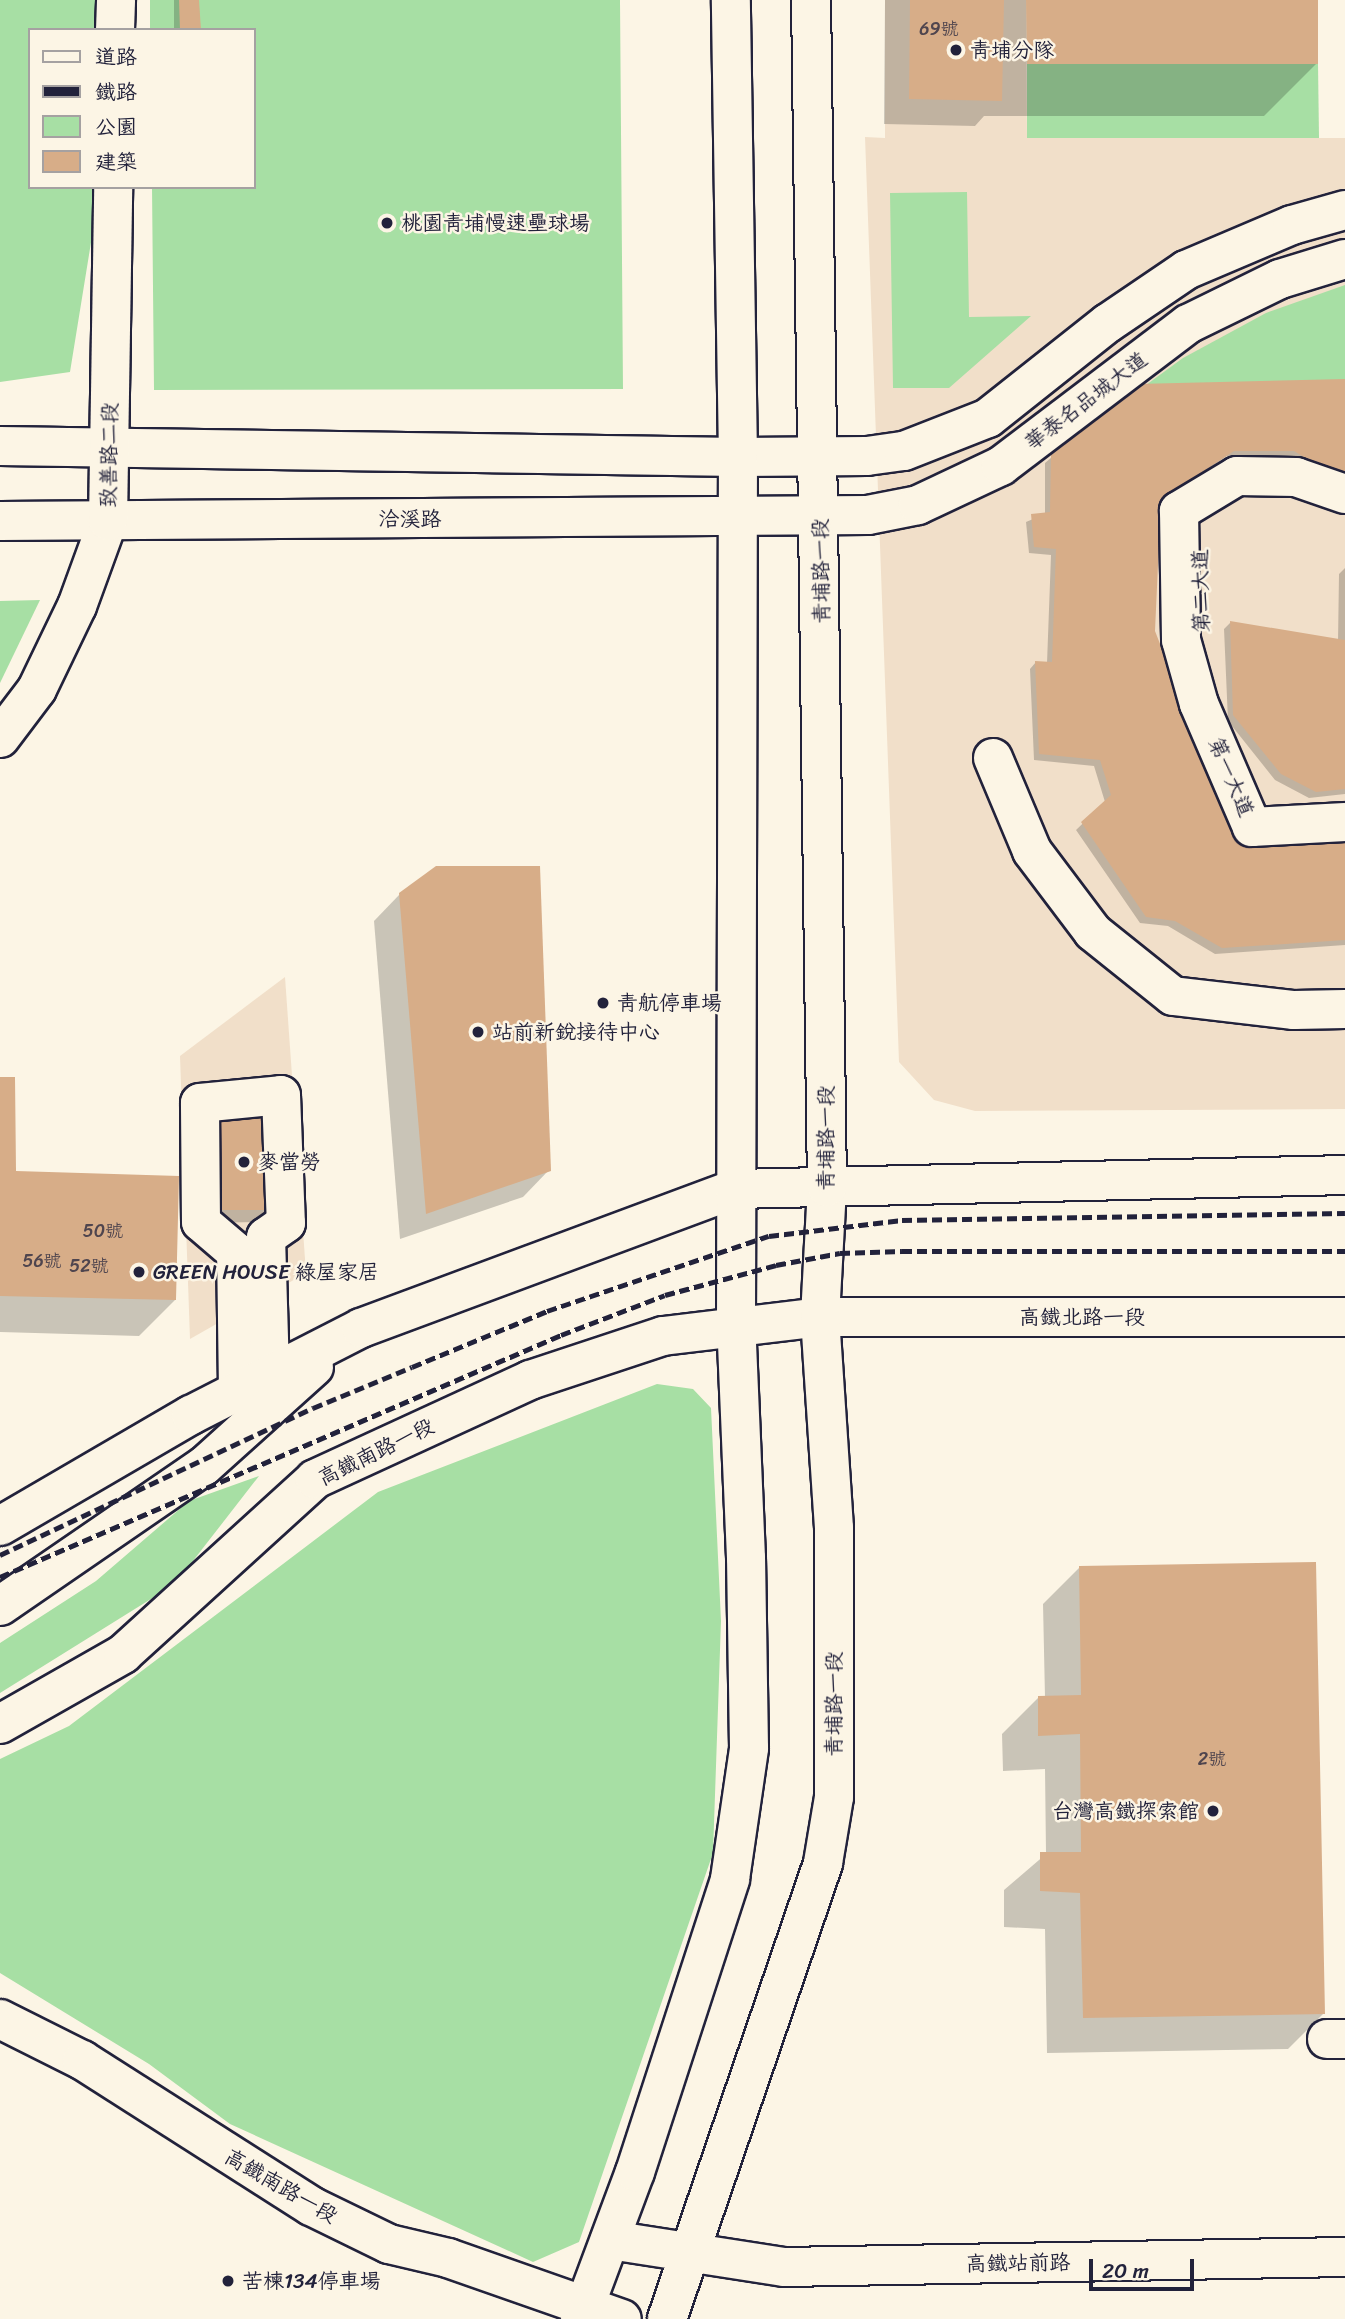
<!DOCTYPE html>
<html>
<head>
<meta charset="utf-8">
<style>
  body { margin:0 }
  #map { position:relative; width:1345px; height:2319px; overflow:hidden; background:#fcf5e5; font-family:Sriracha,"LXGW WenKai TC",sans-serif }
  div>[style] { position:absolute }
  .built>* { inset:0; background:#f1dfc9 }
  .green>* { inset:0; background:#a7dfa4 }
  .shadow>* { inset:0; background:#0003 }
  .building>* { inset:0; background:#d7ad88 }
  .roads { filter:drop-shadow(2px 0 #22223b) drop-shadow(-2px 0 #22223b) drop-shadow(0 2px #22223b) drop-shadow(0 -2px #22223b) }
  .minor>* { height:38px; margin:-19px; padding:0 19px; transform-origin:19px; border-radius:19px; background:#fcf5e5 }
  .major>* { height:38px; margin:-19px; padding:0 19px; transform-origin:19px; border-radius:19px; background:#fcf5e5 }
  .rail>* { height:5px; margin-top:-2.5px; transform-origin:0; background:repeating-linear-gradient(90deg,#22223b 0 10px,transparent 0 15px) }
  .dots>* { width:19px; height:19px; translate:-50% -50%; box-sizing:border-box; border:4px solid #fcf5e5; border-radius:50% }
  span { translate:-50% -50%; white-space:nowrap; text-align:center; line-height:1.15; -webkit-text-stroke:5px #fcf5e5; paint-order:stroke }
  .number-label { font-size:18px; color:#4f454e }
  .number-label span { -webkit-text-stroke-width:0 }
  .poi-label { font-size:21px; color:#22223b }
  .left { translate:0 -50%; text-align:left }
  .right { translate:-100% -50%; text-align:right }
  .street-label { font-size:21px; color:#22223b }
  .legend { position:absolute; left:28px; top:28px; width:228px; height:161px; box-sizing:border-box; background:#fcf5e5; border:2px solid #a5a1a1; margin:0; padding:9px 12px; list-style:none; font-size:21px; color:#22223b }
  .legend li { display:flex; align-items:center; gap:14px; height:35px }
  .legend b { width:35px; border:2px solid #a5a1a1 }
  .scale { position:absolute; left:1089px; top:2259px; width:105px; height:32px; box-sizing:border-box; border:4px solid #22223b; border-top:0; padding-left:9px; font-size:21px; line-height:24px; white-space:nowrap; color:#22223b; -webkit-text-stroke:5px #fcf5e5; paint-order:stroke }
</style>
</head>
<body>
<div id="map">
  <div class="built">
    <i style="clip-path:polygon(885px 0,1026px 0,1027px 138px,1345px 138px,1345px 1109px,975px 1111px,934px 1100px,899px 1062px,865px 137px,885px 138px)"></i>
    <i style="clip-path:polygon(285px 977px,306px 1273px,190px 1339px,180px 1056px)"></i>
  </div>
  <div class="green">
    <i style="clip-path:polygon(0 0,102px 0,102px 30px,30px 30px,30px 187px,100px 187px,70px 372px,0 382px)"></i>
    <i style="clip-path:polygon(150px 0,620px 0,623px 389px,154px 390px,152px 187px,254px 187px,254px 30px,150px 30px)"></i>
    <i style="clip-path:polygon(1027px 64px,1318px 64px,1319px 138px,1027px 138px)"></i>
    <i style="clip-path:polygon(967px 192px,969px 317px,1031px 316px,949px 388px,893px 388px,890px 193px)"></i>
    <i style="clip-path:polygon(1345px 285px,1345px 385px,1146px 385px,1183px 358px,1266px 313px)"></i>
    <i style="clip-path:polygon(40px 600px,0 683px,0 601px)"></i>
    <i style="clip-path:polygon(657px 1384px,693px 1389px,711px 1408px,721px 1621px,713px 1853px,579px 2242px,533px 2262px,230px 2124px,149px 2064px,0 1973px,0 1759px,69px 1726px,378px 1492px)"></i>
    <i style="clip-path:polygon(259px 1476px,175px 1584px,0 1693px,0 1643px,96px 1581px,189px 1501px)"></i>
  </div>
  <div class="shadow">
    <i style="clip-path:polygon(174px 0,197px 0,199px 30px,174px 30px)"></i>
    <i style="clip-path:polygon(885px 0,1316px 0,1316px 64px,1264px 116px,984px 116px,975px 126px,884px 124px)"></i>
    <i style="clip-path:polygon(1345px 380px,1336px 488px,1287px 457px,1227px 456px,1159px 501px,1153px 631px,1237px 846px,1345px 840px,1345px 945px,1215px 954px,1168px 926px,1140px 923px,1076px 830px,1105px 802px,1094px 766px,1034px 760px,1030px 669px,1036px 662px,1047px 663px,1051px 555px,1029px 553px,1026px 522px,1045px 514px,1045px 463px,1052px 457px)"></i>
    <i style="clip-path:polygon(1345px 568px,1345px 794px,1309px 798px,1275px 780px,1228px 721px,1224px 629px,1230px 623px,1338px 641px,1339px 574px)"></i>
    <i style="clip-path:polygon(400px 894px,549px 1170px,523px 1197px,400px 1239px,374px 921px)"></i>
    <i style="clip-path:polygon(0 1078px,14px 1173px,175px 1300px,139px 1336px,0 1332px)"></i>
    <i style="clip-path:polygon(218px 1116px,269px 1209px,255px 1222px,207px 1223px)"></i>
    <i style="clip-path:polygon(1079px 1568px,1324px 2013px,1288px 2049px,1047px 2053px,1045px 1929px,1004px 1927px,1004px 1890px,1046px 1854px,1045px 1769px,1003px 1771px,1002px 1734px,1038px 1698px,1045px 1698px,1043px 1604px)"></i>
  </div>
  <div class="building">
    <i style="clip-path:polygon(179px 0,199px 0,201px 30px,180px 30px)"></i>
    <i style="clip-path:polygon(910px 0,1004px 0,1002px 101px,909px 99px)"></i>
    <i style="clip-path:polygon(1026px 0,1318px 0,1318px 64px,1027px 64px)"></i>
    <i style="clip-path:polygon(1345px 379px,1345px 482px,1294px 451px,1234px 451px,1161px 499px,1155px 631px,1238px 844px,1345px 838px,1345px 940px,1222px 948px,1175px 921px,1146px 917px,1081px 822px,1111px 795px,1100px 760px,1039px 754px,1035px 661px,1052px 662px,1056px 549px,1034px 547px,1031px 514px,1050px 512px,1051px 455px,1136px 384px)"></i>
    <i style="clip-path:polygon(1230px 621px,1345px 640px,1345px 789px,1316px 792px,1281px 774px,1233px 715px)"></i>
    <i style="clip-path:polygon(436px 866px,540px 866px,551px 1171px,426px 1214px,399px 893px)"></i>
    <i style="clip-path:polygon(0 1077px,15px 1077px,16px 1171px,179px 1176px,176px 1300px,0 1296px)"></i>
    <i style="clip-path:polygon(218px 1114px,269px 1114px,270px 1210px,219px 1210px)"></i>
    <i style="clip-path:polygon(1316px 1562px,1325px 2014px,1083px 2018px,1080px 1893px,1040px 1891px,1040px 1852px,1081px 1852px,1080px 1734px,1038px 1736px,1038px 1696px,1081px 1695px,1079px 1566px)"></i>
  </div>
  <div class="roads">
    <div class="minor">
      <i style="left:115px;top:30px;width:30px;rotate:-88deg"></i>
      <i style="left:0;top:446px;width:738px;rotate:0.85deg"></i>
      <i style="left:738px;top:457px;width:129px;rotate:-0.4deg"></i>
      <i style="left:867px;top:456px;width:37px;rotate:-8deg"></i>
      <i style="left:904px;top:451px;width:90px;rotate:-21.4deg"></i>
      <i style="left:988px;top:418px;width:153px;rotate:-38.4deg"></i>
      <i style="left:1108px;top:323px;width:94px;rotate:-34.2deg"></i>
      <i style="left:1186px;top:270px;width:115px;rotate:-23deg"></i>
      <i style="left:1292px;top:225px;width:55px;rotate:-15.8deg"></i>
      <i style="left:1345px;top:494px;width:52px;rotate:-160.9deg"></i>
      <i style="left:1296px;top:477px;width:59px;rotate:-179deg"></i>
      <i style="left:1237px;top:476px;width:68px;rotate:148.9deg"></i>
      <i style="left:1179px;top:511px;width:129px;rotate:89.1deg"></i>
      <i style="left:1181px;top:640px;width:66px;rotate:74.3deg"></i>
      <i style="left:1199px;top:704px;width:134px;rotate:66.7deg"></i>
      <i style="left:1252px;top:827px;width:93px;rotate:-3.1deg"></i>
      <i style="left:0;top:521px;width:868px;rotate:-0.4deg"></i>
      <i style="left:868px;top:515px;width:51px;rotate:-11.3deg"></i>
      <i style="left:918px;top:505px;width:92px;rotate:-25.2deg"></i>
      <i style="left:1001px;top:466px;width:235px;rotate:-37.2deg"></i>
      <i style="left:1188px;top:324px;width:102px;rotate:-26.1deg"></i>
      <i style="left:1280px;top:279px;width:68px;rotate:-17.1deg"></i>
      <i style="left:0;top:738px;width:61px;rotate:-52.9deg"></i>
      <i style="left:37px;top:689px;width:92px;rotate:-64.3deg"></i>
      <i style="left:77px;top:606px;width:90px;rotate:-70deg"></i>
      <i style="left:108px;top:521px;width:334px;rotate:-89.1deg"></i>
      <i style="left:993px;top:758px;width:101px;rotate:67.2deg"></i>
      <i style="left:1032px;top:851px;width:101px;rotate:53deg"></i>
      <i style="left:1093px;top:932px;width:102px;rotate:38.7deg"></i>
      <i style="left:1173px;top:996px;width:122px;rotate:6.6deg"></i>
      <i style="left:1294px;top:1010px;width:51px;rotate:-1.1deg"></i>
      <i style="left:238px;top:1390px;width:138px;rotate:-90.8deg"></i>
      <i style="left:236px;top:1252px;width:46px;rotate:-139.4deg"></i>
      <i style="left:201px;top:1222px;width:119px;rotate:-90.5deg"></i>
      <i style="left:200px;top:1103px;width:81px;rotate:-5.6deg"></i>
      <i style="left:281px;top:1095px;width:128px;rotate:87.8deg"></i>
      <i style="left:286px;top:1223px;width:24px;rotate:145deg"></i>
      <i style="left:266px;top:1237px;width:137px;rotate:88.3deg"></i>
      <i style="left:0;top:1526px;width:221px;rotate:-30.2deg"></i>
      <i style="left:191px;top:1415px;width:191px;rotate:-27.1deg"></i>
      <i style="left:361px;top:1328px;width:399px;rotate:-20.4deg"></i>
      <i style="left:735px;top:1189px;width:610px;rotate:-1.31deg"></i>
      <i style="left:0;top:1606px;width:247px;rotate:-34.5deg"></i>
      <i style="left:204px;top:1466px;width:148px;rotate:-42deg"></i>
      <i style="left:0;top:1724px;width:142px;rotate:-29.6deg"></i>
      <i style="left:123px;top:1654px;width:260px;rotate:-42.3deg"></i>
      <i style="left:315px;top:1479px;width:237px;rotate:-24.7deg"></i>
      <i style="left:530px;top:1380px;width:140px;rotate:-18.3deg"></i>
      <i style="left:663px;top:1336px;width:158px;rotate:-6.9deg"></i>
      <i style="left:820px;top:1317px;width:525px"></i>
      <i style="left:0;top:2019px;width:92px;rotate:26.6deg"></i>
      <i style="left:82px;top:2060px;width:272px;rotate:32.5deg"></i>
      <i style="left:311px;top:2206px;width:87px;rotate:26deg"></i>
      <i style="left:389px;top:2244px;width:61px;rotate:13.3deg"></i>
      <i style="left:448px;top:2258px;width:184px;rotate:19.3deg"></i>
      <i style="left:1327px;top:2039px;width:18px"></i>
      <i style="left:610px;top:2240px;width:176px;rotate:8.8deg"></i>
      <i style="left:784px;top:2267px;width:561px;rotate:-1.02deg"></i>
    </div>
    <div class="major">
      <i style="left:580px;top:2319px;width:157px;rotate:-69.5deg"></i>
      <i style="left:635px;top:2172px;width:308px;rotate:-72deg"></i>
      <i style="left:730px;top:1879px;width:132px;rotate:-81.7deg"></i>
      <i style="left:749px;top:1748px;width:190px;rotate:-90.9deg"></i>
      <i style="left:746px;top:1558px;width:234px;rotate:-92.4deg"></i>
      <i style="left:736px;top:1324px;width:867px;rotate:-89.87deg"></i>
      <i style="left:738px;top:457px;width:457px;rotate:-90.9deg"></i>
      <i style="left:667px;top:2319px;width:482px;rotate:-71.1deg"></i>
      <i style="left:823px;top:1863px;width:67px;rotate:-80.5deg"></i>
      <i style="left:834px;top:1797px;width:269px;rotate:-90deg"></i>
      <i style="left:834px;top:1528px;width:211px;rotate:-93.8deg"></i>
      <i style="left:820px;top:1317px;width:130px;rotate:-86.9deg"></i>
      <i style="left:827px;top:1187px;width:1187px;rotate:-90.77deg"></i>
    </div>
  </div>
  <div class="rail">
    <i style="left:0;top:1555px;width:346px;rotate:-25.2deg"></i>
    <i style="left:313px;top:1408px;width:107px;rotate:-22.5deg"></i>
    <i style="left:412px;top:1367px;width:146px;rotate:-22.5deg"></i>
    <i style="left:547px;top:1311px;width:234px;rotate:-18.7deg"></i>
    <i style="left:769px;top:1236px;width:134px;rotate:-6.9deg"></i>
    <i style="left:902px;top:1220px;width:443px;rotate:-0.9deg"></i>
    <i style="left:0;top:1577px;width:611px;rotate:-23.33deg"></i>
    <i style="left:561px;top:1335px;width:111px;rotate:-21deg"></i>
    <i style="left:665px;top:1295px;width:115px;rotate:-15.1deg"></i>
    <i style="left:776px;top:1265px;width:65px;rotate:-10.6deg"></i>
    <i style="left:840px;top:1253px;width:62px;rotate:-1.8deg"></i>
    <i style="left:902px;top:1251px;width:443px"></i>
  </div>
  <div class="dots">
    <i style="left:956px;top:50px;background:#22223b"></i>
    <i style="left:387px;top:223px;background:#22223b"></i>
    <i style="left:603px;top:1003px;background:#22223b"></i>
    <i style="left:478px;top:1032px;background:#22223b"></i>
    <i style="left:244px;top:1162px;background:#22223b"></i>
    <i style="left:139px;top:1272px;background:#22223b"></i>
    <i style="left:1213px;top:1811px;background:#22223b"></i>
    <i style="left:228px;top:2281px;background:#22223b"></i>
  </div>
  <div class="number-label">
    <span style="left:939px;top:29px">69號</span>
    <span style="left:103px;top:1231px">50號</span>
    <span style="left:42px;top:1261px">56號</span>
    <span style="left:89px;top:1266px">52號</span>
    <span style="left:1212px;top:1759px">2號</span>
  </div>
  <div class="poi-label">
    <span class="left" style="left:970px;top:50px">青埔分隊</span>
    <span class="left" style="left:401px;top:223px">桃園青埔慢速壘球場</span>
    <span class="left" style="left:617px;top:1003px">青航停車場</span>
    <span class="left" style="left:492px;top:1032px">站前新銳接待中心</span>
    <span class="left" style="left:258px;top:1162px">麥當勞</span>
    <span class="left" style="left:153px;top:1272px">GREEN HOUSE 綠屋家居</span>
    <span class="right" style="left:1199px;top:1811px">台灣高鐵探索館</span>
    <span class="left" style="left:242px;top:2281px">苦楝134停車場</span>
  </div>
  <div class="street-label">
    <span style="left:1086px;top:401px;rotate:-37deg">華泰名品城大道</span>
    <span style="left:109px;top:455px;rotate:-89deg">致善路二段</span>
    <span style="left:410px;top:519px">洽溪路</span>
    <span style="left:821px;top:571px;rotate:-91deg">青埔路一段</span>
    <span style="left:1201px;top:591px;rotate:-91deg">第二大道</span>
    <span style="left:1231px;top:777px;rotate:67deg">第一大道</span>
    <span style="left:826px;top:1138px;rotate:-90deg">青埔路一段</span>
    <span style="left:1082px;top:1317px">高鐵北路一段</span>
    <span style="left:376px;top:1452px;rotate:-26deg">高鐵南路一段</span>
    <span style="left:834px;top:1704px;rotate:-90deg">青埔路一段</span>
    <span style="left:281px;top:2186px;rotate:30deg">高鐵南路一段</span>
    <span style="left:1018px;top:2263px;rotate:-1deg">高鐵站前路</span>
  </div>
  <ul class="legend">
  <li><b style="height:9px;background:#fcf5e5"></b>道路</li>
  <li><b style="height:9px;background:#22223b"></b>鐵路</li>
  <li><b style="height:19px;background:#a7dfa4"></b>公園</li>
  <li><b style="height:19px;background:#d7ad88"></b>建築</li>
  </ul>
  <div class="scale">20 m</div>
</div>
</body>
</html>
